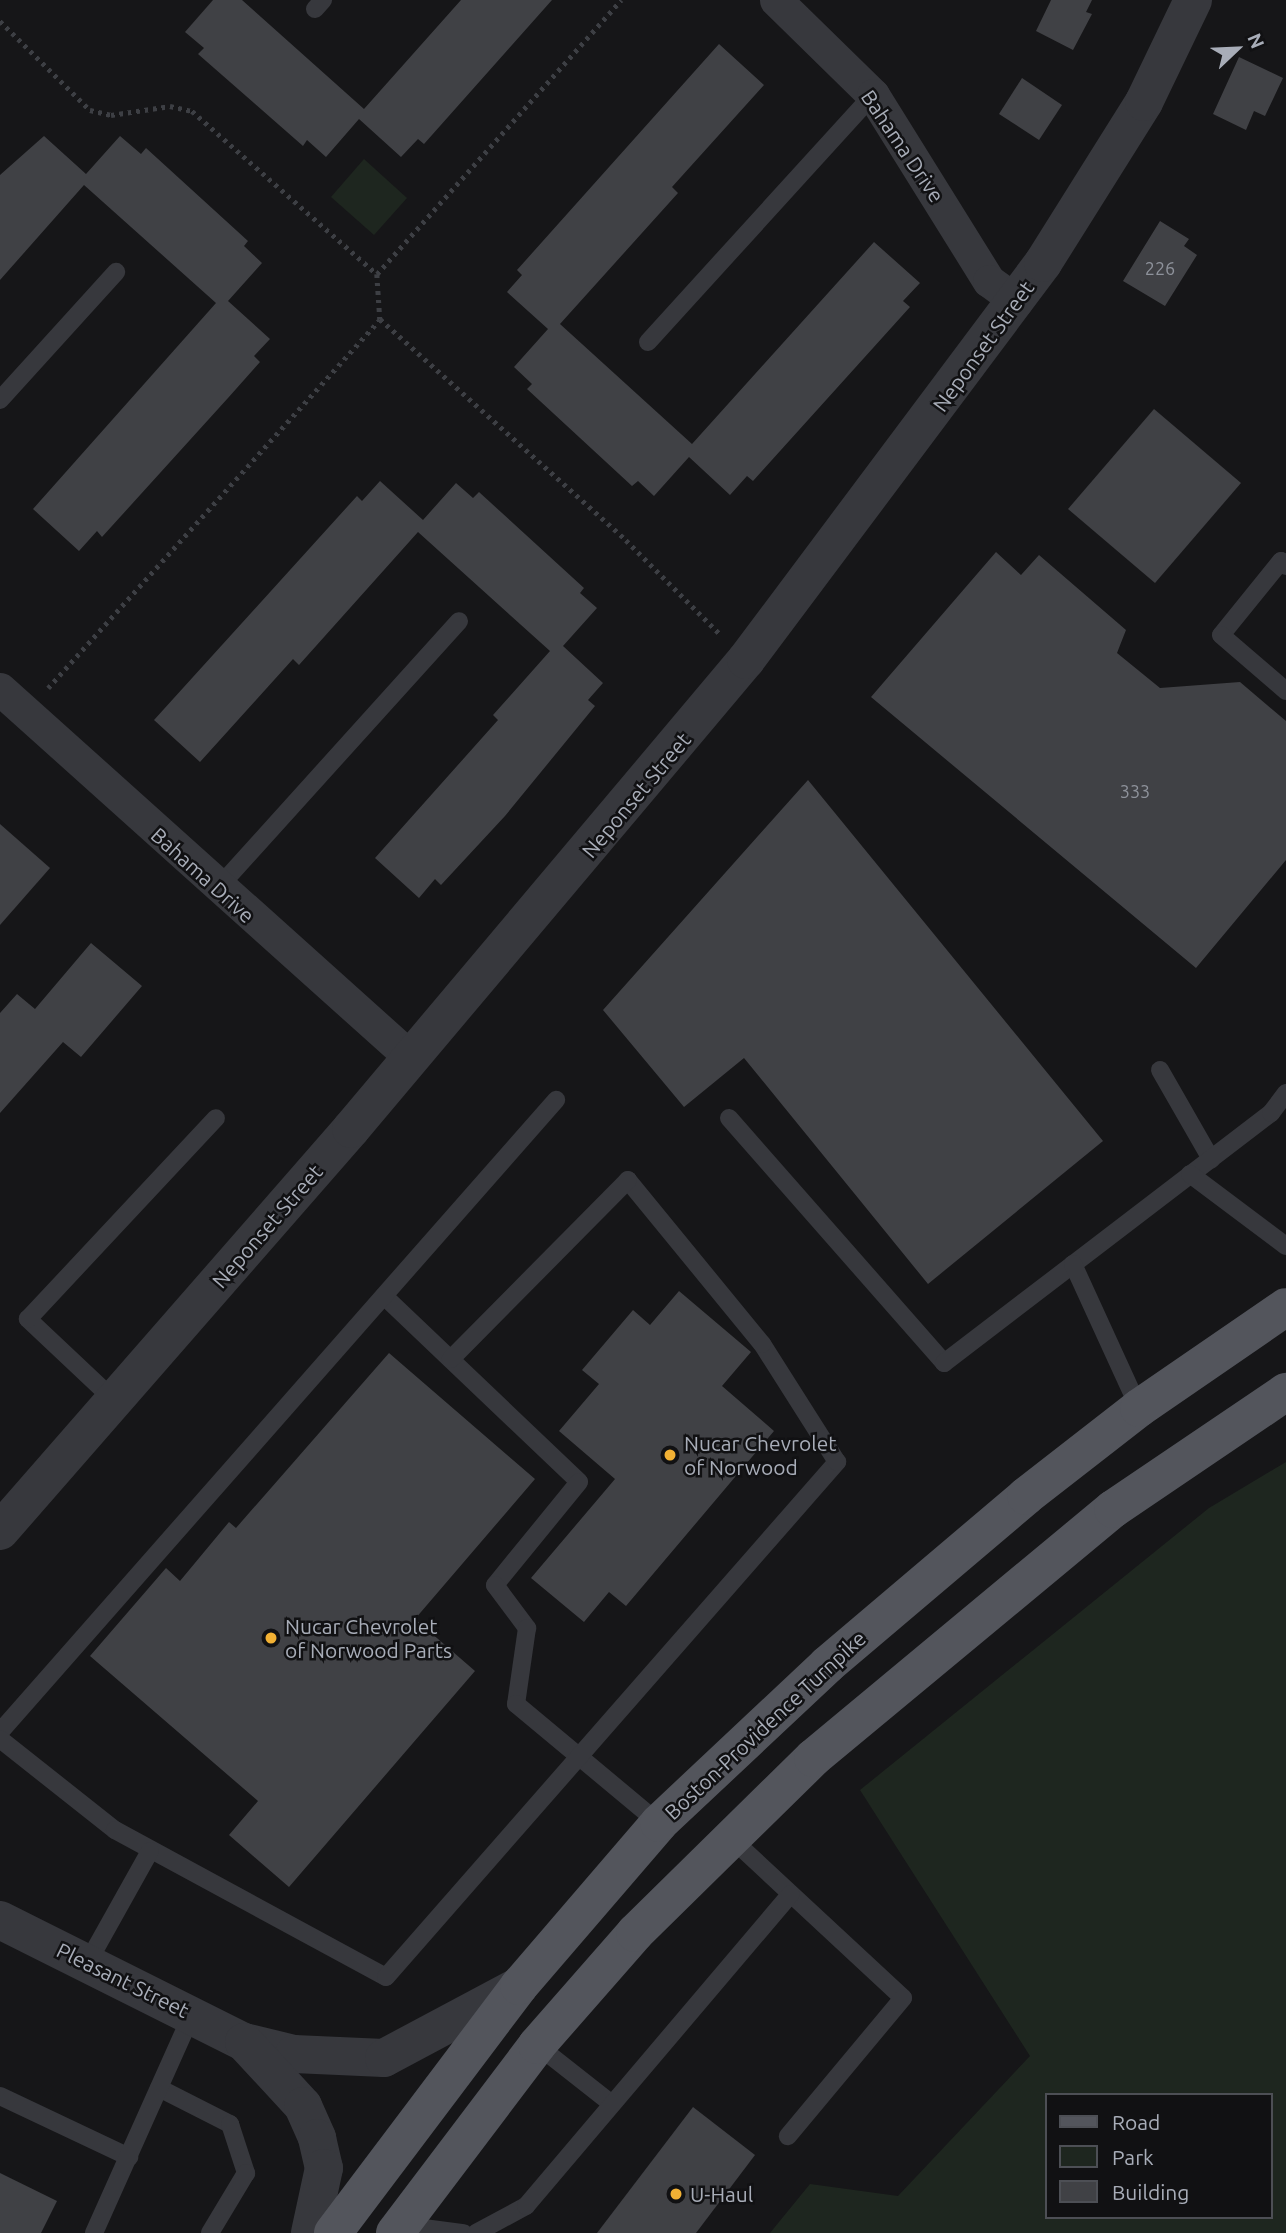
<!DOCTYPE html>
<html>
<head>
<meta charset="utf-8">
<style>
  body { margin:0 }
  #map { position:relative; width:1286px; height:2233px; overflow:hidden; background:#161618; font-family:Ubuntu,sans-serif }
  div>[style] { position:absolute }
  .green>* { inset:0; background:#1e261f }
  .building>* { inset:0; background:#404145 }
  .path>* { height:4.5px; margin-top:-2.25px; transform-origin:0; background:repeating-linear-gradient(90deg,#3d3f44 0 3.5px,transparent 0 8.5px) }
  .service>* { height:18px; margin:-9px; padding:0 9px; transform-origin:9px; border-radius:9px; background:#37383d }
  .minor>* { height:33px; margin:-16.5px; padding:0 16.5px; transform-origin:16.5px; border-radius:16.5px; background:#37383d }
  .tertiary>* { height:38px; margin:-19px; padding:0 19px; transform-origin:19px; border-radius:19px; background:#37383d }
  .primary>* { height:38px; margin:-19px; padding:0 19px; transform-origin:19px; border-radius:19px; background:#53555c }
  .dots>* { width:19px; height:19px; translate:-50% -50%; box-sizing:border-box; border:4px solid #111113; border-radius:50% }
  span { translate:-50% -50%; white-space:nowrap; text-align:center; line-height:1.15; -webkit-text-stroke:5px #111113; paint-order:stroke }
  .number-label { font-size:18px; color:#8e929b }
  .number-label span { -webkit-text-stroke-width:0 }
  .street-label { font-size:21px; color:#a8adb8 }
  .poi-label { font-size:21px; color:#a8adb8 }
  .left { translate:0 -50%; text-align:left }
  .legend { position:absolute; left:1045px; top:2093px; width:228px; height:126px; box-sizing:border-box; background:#111113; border:2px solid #4d4f55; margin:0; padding:9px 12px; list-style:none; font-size:21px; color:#a8adb8 }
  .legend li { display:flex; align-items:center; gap:14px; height:35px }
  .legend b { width:35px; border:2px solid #4d4f55 }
  .north { position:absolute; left:1202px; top:14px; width:70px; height:70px; -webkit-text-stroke:5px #111113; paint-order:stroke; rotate:67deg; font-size:19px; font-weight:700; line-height:28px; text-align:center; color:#a8adb8 }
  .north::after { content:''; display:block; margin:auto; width:24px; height:32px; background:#a8adb8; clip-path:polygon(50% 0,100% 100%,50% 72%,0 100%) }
</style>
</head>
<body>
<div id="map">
  <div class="green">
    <i style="clip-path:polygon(364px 159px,407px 198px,374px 235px,331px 197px)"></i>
    <i style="clip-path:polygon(evenodd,1286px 1462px,1286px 2233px,770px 2233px,810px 2184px,898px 2196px,1030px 2056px,860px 1790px,1209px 1508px,1286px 1462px,1046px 2095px,1270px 2095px,1270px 2217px,1046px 2217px,1046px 2095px)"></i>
  </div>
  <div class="building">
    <i style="clip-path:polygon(213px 0,242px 0,364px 109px,461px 0,552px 0,424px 144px,418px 139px,401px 157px,359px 119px,326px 157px,307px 140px,303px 146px,198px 54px,204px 48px,185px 32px)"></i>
    <i style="clip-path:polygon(1051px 0,1092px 0,1086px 12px,1092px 14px,1073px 50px,1036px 31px)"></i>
    <i style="clip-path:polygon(719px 44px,764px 85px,672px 187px,678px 193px,560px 324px,692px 444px,874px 242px,920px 283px,903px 301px,910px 307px,753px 481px,747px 476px,730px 495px,689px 457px,654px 496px,638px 481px,632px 486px,527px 389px,532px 384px,514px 367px,548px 329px,507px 292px,522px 275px,517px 270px)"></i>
    <i style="clip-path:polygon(1239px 57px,1283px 78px,1265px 116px,1254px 111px,1246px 130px,1213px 114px)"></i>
    <i style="clip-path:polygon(1022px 78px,1062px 105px,1039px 140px,999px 114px)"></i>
    <i style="clip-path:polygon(44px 136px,86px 174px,120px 136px,141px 154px,146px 148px,248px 241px,244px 246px,262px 263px,228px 301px,270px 339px,254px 356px,260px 362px,228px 398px,102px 537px,97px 531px,79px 551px,33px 509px,216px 303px,84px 185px,0 280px,0 175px)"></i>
    <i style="clip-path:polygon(1160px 221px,1189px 239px,1184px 246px,1197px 255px,1165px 306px,1123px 281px)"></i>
    <i style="clip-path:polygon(1154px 409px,1241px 483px,1155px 583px,1068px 509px)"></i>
    <i style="clip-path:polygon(380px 481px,423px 520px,456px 483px,473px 498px,479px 492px,584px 588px,580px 593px,597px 608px,563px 646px,603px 683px,588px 700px,595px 706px,505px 816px,441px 885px,435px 879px,419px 898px,375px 858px,498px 720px,493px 715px,550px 651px,418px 532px,299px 665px,293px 659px,200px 762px,154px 720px,357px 496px,362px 501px)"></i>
    <i style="clip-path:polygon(996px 552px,1021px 575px,1039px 555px,1126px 630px,1117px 653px,1160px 688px,1240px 682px,1286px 721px,1286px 860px,1196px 968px,871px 697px)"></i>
    <i style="clip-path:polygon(808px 780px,1103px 1141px,928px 1284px,744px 1058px,684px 1107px,603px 1010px)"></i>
    <i style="clip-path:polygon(0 824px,50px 868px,0 925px)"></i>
    <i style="clip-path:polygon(91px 943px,142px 986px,81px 1057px,63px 1042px,0 1113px,0 1013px,17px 994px,35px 1009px)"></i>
    <i style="clip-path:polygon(679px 1291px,751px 1352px,722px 1386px,774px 1431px,626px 1606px,609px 1592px,584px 1622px,531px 1578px,615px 1479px,559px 1431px,599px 1384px,582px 1370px,633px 1310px,650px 1325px)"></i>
    <i style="clip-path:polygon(389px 1353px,535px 1479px,415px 1619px,475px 1671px,289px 1887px,229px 1835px,258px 1801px,90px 1656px,166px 1568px,180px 1581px,229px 1522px,236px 1528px)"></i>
    <i style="clip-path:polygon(693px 2107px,755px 2155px,696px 2233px,597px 2233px)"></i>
    <i style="clip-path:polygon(0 2173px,57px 2201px,41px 2233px,0 2233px)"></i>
  </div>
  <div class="path">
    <i style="left:0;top:21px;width:127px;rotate:44.7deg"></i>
    <i style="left:90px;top:110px;width:22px;rotate:13deg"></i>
    <i style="left:111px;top:115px;width:60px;rotate:-8.7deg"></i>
    <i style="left:170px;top:106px;width:23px;rotate:13deg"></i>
    <i style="left:192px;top:111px;width:247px;rotate:41.4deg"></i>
    <i style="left:377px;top:274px;width:45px;rotate:86.2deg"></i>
    <i style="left:380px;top:319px;width:331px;rotate:41.9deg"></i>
    <i style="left:626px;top:540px;width:134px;rotate:45deg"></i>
    <i style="left:377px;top:274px;width:367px;rotate:-48.3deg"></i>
    <i style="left:48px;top:688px;width:496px;rotate:-48deg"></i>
  </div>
  <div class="service">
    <i style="left:315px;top:9px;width:12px;rotate:-48deg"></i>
    <i style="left:648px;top:342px;width:334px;rotate:-47.7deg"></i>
    <i style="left:0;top:400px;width:173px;rotate:-47.8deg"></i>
    <i style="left:1286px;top:566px;width:7px;rotate:-135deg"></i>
    <i style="left:1281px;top:561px;width:95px;rotate:129deg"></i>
    <i style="left:1221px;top:635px;width:86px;rotate:40.7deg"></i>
    <i style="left:217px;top:889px;width:361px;rotate:-47.9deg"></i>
    <i style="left:1160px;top:1070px;width:103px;rotate:60.2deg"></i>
    <i style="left:729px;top:1118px;width:326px;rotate:48.7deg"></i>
    <i style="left:944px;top:1363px;width:412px;rotate:-37.4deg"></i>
    <i style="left:1271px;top:1113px;width:25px;rotate:-53deg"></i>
    <i style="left:1190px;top:1174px;width:120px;rotate:36.9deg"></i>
    <i style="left:1073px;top:1264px;width:158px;rotate:65.4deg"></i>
    <i style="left:384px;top:1296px;width:269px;rotate:43.6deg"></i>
    <i style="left:579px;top:1482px;width:133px;rotate:129.2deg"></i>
    <i style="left:495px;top:1585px;width:54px;rotate:53.3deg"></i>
    <i style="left:527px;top:1628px;width:77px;rotate:98.2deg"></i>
    <i style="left:516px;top:1704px;width:186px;rotate:39.8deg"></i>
    <i style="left:115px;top:1401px;width:120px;rotate:-136.7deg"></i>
    <i style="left:28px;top:1319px;width:275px;rotate:-46.9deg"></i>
    <i style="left:0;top:1732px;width:842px;rotate:-48.66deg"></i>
    <i style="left:0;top:1739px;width:147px;rotate:38.4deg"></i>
    <i style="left:115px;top:1830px;width:308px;rotate:28.5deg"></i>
    <i style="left:386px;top:1977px;width:685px;rotate:-48.79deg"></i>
    <i style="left:837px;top:1462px;width:140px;rotate:-122.4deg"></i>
    <i style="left:762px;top:1344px;width:212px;rotate:-129.3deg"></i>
    <i style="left:628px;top:1180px;width:252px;rotate:134.7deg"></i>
    <i style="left:733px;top:1840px;width:232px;rotate:42.9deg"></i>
    <i style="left:903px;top:1998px;width:180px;rotate:129.8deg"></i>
    <i style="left:88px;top:1962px;width:127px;rotate:-60.8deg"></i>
    <i style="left:537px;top:2045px;width:95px;rotate:38.2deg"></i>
    <i style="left:159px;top:2088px;width:80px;rotate:26.9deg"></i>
    <i style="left:230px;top:2124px;width:52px;rotate:71.9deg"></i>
    <i style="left:246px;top:2173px;width:70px;rotate:121deg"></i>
    <i style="left:0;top:2096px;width:143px;rotate:25.3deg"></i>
    <i style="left:401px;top:2225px;width:63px;rotate:7.4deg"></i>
    <i style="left:94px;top:2233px;width:240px;rotate:-65.9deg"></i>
    <i style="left:476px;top:2233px;width:57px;rotate:-28.4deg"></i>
    <i style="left:526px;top:2206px;width:409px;rotate:-49.7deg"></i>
  </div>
  <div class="minor">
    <i style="left:776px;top:0;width:136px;rotate:44.4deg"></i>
    <i style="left:873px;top:95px;width:219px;rotate:58.1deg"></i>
    <i style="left:989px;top:281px;width:34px;rotate:36deg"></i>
    <i style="left:0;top:689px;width:551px;rotate:41.91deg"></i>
  </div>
  <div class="tertiary">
    <i style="left:0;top:1531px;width:534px;rotate:-48.87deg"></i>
    <i style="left:351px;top:1129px;width:613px;rotate:-49.9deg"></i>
    <i style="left:746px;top:660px;width:496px;rotate:-53.2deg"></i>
    <i style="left:1043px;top:263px;width:190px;rotate:-57.9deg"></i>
    <i style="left:1144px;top:102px;width:113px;rotate:-64.3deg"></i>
    <i style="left:0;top:1920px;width:273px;rotate:26.6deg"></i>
    <i style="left:244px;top:2042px;width:51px;rotate:13.5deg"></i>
    <i style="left:294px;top:2054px;width:90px;rotate:2.5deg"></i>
    <i style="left:384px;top:2058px;width:153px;rotate:-28.1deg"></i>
    <i style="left:244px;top:2042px;width:87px;rotate:47.3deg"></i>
    <i style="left:303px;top:2106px;width:35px;rotate:66deg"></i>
    <i style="left:317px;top:2138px;width:31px;rotate:77deg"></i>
    <i style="left:324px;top:2168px;width:66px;rotate:102.2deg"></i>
  </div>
  <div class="primary">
    <i style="left:333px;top:2233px;width:309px;rotate:-53deg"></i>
    <i style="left:519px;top:1986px;width:215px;rotate:-49.3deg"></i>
    <i style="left:659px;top:1823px;width:231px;rotate:-43.2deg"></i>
    <i style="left:827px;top:1665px;width:261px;rotate:-40.3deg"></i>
    <i style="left:1026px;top:1496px;width:143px;rotate:-37.9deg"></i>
    <i style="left:1139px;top:1408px;width:178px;rotate:-34.5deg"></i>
    <i style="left:395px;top:2233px;width:236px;rotate:-52.9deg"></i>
    <i style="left:537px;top:2045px;width:149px;rotate:-48.8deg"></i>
    <i style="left:635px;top:1933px;width:250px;rotate:-44.5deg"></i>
    <i style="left:813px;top:1758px;width:390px;rotate:-39.7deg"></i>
    <i style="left:1113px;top:1509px;width:209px;rotate:-34.1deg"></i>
  </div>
  <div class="dots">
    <i style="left:670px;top:1455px;background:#f2b134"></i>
    <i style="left:271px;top:1638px;background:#f2b134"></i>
    <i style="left:676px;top:2194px;background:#f2b134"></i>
  </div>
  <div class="number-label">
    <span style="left:1160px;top:268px">226</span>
    <span style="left:1135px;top:791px">333</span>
  </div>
  <div class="street-label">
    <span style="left:903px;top:146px;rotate:56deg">Bahama Drive</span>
    <span style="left:983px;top:346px;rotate:-54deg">Neponset Street</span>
    <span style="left:636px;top:795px;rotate:-50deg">Neponset Street</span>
    <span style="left:203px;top:875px;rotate:42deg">Bahama Drive</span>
    <span style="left:267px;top:1226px;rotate:-49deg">Neponset Street</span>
    <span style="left:765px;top:1725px;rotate:-43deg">Boston-Providence Turnpike</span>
    <span style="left:123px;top:1980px;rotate:26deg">Pleasant Street</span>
  </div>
  <div class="poi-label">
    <span class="left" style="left:684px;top:1455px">Nucar Chevrolet<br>of Norwood</span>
    <span class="left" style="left:285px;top:1638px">Nucar Chevrolet<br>of Norwood Parts</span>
    <span class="left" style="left:690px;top:2194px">U-Haul</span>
  </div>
  <ul class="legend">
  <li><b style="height:9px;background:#53555c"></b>Road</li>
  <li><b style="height:19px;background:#1e261f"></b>Park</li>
  <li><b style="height:19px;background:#404145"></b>Building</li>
  </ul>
  <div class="north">N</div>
</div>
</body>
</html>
